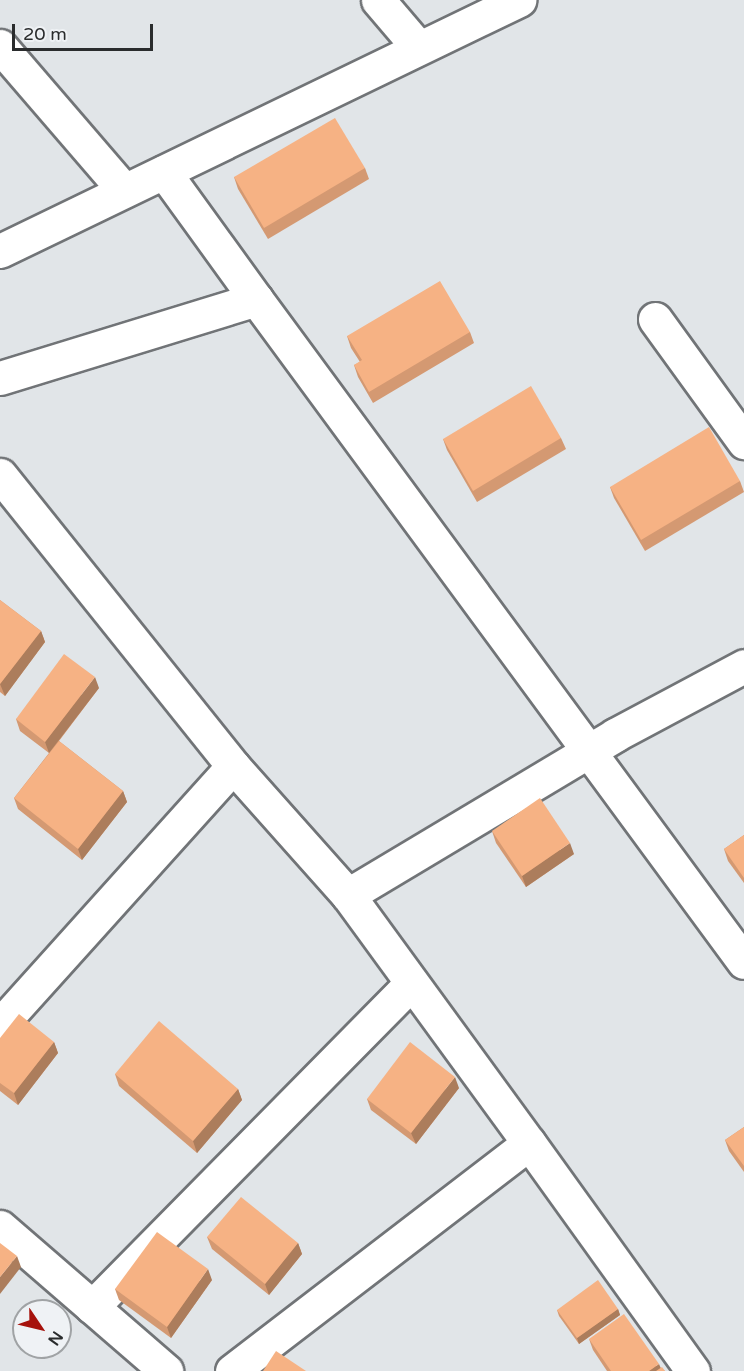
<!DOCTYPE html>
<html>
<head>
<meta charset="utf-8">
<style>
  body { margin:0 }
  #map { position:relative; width:744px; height:1371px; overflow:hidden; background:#e1e5e8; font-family:"Varela Round",sans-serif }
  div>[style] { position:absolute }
  .roads { filter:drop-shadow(2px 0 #717477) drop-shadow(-2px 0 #717477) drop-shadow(0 2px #717477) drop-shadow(0 -2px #717477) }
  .minor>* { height:33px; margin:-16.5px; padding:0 16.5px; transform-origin:16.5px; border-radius:16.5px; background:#fff }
  .wall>* { inset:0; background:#d49972 }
  .shaded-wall>* { inset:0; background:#ac7d5c }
  .building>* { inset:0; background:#f6b284 }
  span { translate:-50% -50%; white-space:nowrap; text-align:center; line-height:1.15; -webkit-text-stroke:4.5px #eff2f5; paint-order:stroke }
  .north { position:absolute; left:12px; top:1299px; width:60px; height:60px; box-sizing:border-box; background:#eff2f5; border:2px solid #a0a3a5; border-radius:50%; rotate:125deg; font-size:16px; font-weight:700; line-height:24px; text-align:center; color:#2a2c2d }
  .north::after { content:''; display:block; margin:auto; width:21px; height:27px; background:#a6120c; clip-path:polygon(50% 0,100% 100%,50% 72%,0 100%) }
  .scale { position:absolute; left:12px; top:24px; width:141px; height:27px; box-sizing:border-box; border:3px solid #2a2c2d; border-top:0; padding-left:8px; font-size:18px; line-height:21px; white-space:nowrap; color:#2a2c2d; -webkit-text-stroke:4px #eff2f5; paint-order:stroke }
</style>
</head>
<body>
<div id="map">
  <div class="roads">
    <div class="minor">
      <i style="left:378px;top:0;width:62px;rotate:49.6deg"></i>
      <i style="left:0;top:46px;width:190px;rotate:49.3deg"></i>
      <i style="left:164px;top:172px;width:157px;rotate:54.1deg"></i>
      <i style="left:0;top:251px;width:577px;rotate:-25.81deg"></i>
      <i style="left:655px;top:319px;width:152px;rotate:54.1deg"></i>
      <i style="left:0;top:378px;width:268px;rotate:-17.1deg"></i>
      <i style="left:256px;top:299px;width:823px;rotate:53.65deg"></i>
      <i style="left:0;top:475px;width:373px;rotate:51.3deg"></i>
      <i style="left:233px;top:766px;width:173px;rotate:48.3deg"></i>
      <i style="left:348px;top:895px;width:307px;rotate:53.9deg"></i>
      <i style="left:348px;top:895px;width:311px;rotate:-30.9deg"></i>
      <i style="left:615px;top:735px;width:146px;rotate:-28.1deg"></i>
      <i style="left:0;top:1025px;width:348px;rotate:-48deg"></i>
      <i style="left:0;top:1227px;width:220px;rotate:40.9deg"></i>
      <i style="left:92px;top:1307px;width:455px;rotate:-45.4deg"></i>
      <i style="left:232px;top:1371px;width:374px;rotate:-37.5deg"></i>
      <i style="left:529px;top:1143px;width:281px;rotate:54.3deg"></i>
    </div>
  </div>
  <div class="wall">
    <i style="clip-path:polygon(365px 168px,369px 179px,268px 239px,238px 189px,234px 177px)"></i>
    <i style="clip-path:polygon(470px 332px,474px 343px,373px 403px,358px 377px,354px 365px,360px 362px,351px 348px,347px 336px)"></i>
    <i style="clip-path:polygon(561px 438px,566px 449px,477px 502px,447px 450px,443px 439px)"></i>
    <i style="clip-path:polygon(740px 481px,744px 492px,645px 551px,614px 498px,610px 487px)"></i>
    <i style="clip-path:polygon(0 600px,41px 631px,45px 642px,5px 696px,0 692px)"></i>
    <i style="clip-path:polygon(99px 688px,59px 741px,123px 791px,127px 802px,82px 860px,18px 809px,14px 798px,49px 753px,20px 731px,16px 719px)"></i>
    <i style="clip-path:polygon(492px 831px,574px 854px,526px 887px,496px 843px)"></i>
    <i style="clip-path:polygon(744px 835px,744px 883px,728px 861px,724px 849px)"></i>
    <i style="clip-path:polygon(0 1038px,54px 1042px,58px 1053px,18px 1105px,0 1091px)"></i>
    <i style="clip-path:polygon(115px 1074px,238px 1089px,242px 1100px,197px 1153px,119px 1086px)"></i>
    <i style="clip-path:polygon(459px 1088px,416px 1144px,371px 1110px,367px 1099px)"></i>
    <i style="clip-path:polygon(744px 1127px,744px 1172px,729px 1151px,725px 1140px)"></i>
    <i style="clip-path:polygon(207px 1237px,298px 1243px,302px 1254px,269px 1295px,212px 1249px)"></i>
    <i style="clip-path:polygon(212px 1280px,171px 1338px,119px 1300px,115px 1289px)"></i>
    <i style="clip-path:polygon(618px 1309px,620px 1315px,579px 1344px,559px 1316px,557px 1310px)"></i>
    <i style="clip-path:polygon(589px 1339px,661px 1368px,665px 1371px,607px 1371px,593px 1350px)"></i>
  </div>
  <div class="shaded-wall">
    <i style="clip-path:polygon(41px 631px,45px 642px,5px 696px,0 684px)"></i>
    <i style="clip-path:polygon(95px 677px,99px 688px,49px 753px,45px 742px)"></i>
    <i style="clip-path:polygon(123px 791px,127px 802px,82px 860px,78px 849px)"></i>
    <i style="clip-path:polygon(570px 843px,574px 854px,526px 887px,522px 876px)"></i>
    <i style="clip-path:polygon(54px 1042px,58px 1053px,18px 1105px,14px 1093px)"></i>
    <i style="clip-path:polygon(455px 1077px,459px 1088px,416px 1144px,411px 1133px)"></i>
    <i style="clip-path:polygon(238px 1089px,242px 1100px,197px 1153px,193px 1141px)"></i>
    <i style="clip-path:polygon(298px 1243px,302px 1254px,269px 1295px,265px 1284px)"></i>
    <i style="clip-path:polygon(17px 1256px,21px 1267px,0 1294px,0 1277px)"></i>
    <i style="clip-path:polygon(208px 1269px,212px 1280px,171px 1338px,167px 1327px)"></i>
    <i style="clip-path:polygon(618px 1309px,620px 1315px,579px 1344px,577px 1338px)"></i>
    <i style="clip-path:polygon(659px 1364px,662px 1371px,649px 1371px)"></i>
  </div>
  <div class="building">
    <i style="clip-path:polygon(335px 118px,365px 168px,264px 228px,234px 177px)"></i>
    <i style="clip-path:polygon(440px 281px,470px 332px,369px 392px,354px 365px,362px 360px,347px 336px)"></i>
    <i style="clip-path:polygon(531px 386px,561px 438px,473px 491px,443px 439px)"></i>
    <i style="clip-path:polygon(709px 427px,740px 481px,641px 540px,610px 487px)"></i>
    <i style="clip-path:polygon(0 600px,41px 631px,0 684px)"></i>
    <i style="clip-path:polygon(64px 654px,95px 677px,45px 742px,16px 719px)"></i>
    <i style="clip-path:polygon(59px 741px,123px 791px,78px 849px,14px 798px)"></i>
    <i style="clip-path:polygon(540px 798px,570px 843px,522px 876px,492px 831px)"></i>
    <i style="clip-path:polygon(744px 835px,744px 878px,724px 849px)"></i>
    <i style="clip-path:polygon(19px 1014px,54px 1042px,14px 1093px,0 1083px,0 1038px)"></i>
    <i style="clip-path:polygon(159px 1021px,238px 1089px,193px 1141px,115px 1074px)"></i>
    <i style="clip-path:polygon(410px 1042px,455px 1077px,411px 1133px,367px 1099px)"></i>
    <i style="clip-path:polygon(744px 1127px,744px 1166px,725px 1140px)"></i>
    <i style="clip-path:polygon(241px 1197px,298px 1243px,265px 1284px,207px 1237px)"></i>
    <i style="clip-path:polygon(157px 1232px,208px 1269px,167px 1327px,115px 1289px)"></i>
    <i style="clip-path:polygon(0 1243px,17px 1256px,0 1277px)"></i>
    <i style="clip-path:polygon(598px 1280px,618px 1309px,577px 1338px,557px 1310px)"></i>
    <i style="clip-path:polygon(624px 1314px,659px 1364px,649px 1371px,611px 1371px,589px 1339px)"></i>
    <i style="clip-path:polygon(276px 1351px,306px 1371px,263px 1371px)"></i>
    <i style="clip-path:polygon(662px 1367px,665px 1371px,656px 1371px)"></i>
  </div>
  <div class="north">N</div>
  <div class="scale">20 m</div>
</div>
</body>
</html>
